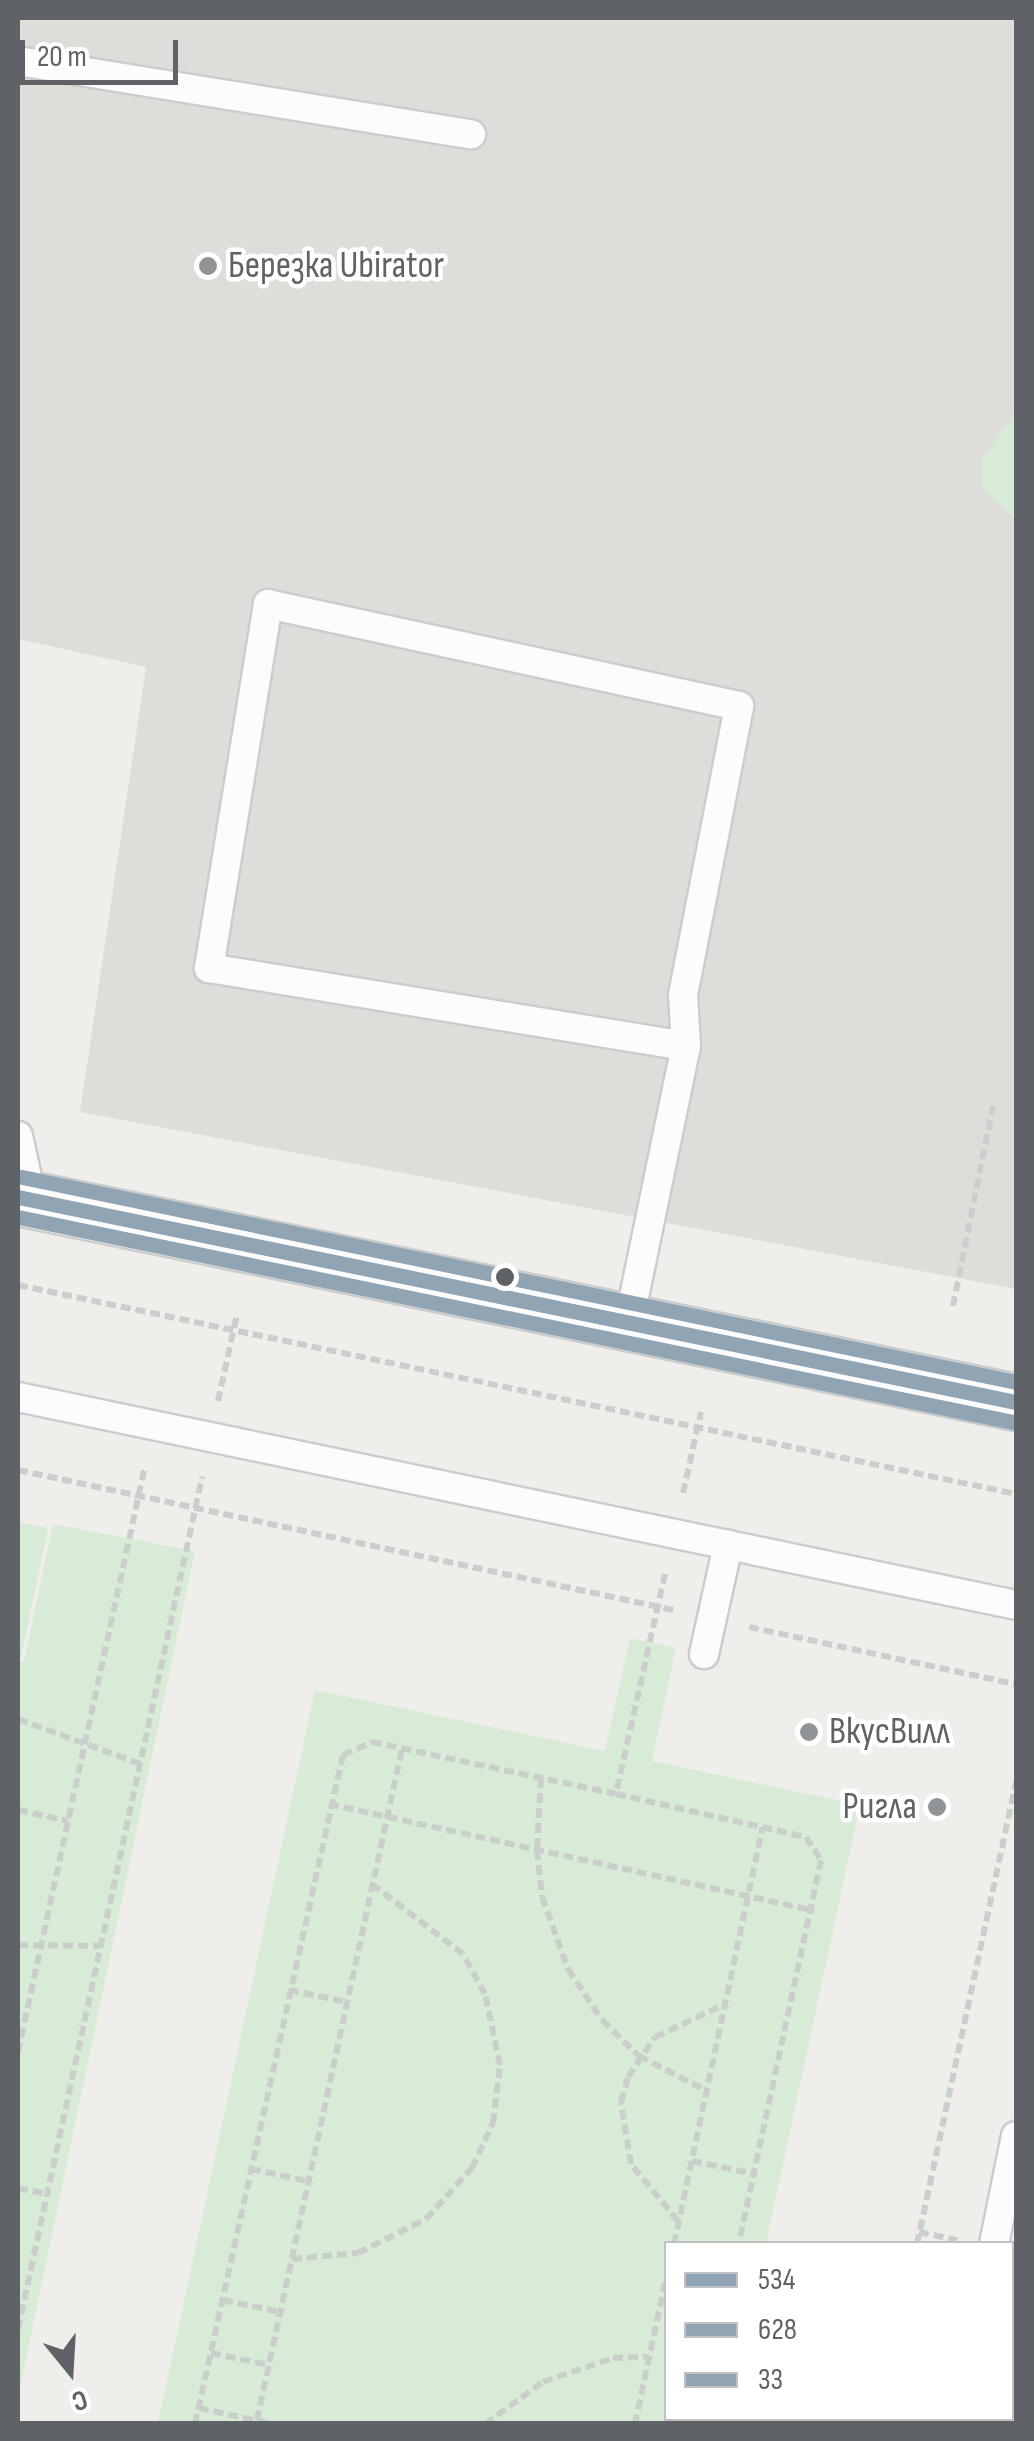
<!DOCTYPE html>
<html>
<head>
<meta charset="utf-8">
<style>
  body { margin:0 }
  #map { position:relative; width:1034px; height:2441px; overflow:hidden; background:#efeeea; font-family:"Sofia Sans Condensed",sans-serif }
  div>[style] { position:absolute }
  .industrial>* { inset:0; background:#dfddda }
  .green>* { inset:0; background:#d8ebd6 }
  .path>* { height:6px; margin-top:-3px; transform-origin:0; background:repeating-linear-gradient(90deg,#cacfcc 0 10px,transparent 0 15px) }
  .roads { filter:drop-shadow(2px 0 #cbcccc) drop-shadow(-2px 0 #cbcccc) drop-shadow(0 2px #cbcccc) drop-shadow(0 -2px #cbcccc) }
  .service>* { height:28px; margin:-14px; padding:0 14px; transform-origin:14px; border-radius:14px; background:#fdfcfc }
  .secondary>* { height:55px; margin:-27.5px; padding:0 27.5px; transform-origin:27.5px; border-radius:27.5px; background:#fdfcfc }
  .bus-1>* { height:15px; margin:-7.5px; padding:0 7.5px; transform-origin:7.5px; border-radius:7.5px; background:#90a4b4 }
  .bus-2>* { height:15px; margin:-7.5px; padding:0 7.5px; transform-origin:7.5px; border-radius:7.5px; background:#90a4b4 }
  .bus-3>* { height:15px; margin:-7.5px; padding:0 7.5px; transform-origin:7.5px; border-radius:7.5px; background:#90a4b4 }
  .dots>* { width:28px; height:28px; translate:-50% -50%; box-sizing:border-box; border:5px solid #fff; border-radius:50% }
  span { translate:-50% -50%; white-space:nowrap; text-align:center; line-height:1.15; -webkit-text-stroke:9px #fff; paint-order:stroke }
  .poi-label { font-size:38px; color:#5f6368 }
  .left { translate:0 -50%; text-align:left }
  .right { translate:-100% -50%; text-align:right }
  .frame { position:absolute; inset:0; border:20px solid #5f6368; pointer-events:none }
  .legend { position:absolute; left:664px; top:2241px; width:350px; height:180px; box-sizing:border-box; background:#fff; border:2px solid #bfc1c3; margin:0; padding:12px 18px; list-style:none; font-size:30px; color:#5f6368 }
  .legend li { display:flex; align-items:center; gap:20px; height:50px }
  .legend b { width:50px; border:2px solid #bfc1c3 }
  .north { position:absolute; left:20px; top:2321px; width:100px; height:100px; -webkit-text-stroke:8px #fff; paint-order:stroke; rotate:162deg; font-size:28px; font-weight:700; line-height:40px; text-align:center; color:#5f6368 }
  .north::after { content:''; display:block; margin:auto; width:35px; height:45px; background:#5f6368; clip-path:polygon(50% 0,100% 100%,50% 72%,0 100%) }
  .scale { position:absolute; left:20px; top:40px; width:158px; height:45px; box-sizing:border-box; border:5px solid #5f6368; border-top:0; padding-left:12px; font-size:30px; line-height:35px; white-space:nowrap; color:#5f6368; -webkit-text-stroke:8px #fff; paint-order:stroke }
</style>
</head>
<body>
<div id="map">
  <div class="industrial">
    <i style="clip-path:polygon(18px 18px,1016px 18px,1016px 1289px,80px 1112px,146px 667px,18px 639px)"></i>
  </div>
  <div class="green">
    <i style="clip-path:polygon(1016px 411px,1016px 520px,981px 488px,982px 460px)"></i>
    <i style="clip-path:polygon(18px 1522px,48px 1528px,21px 1657px,18px 1656px)"></i>
    <i style="clip-path:polygon(53px 1524px,195px 1551px,18px 2397px,18px 1661px,24px 1662px)"></i>
    <i style="clip-path:polygon(630px 1638px,676px 1648px,652px 1761px,860px 1805px,766px 2243px,666px 2244px,666px 2418px,729px 2419px,728px 2423px,158px 2423px,315px 1690px,605px 1751px)"></i>
  </div>
  <div class="path">
    <i style="left:18px;top:1285px;width:1020px;rotate:11.83deg"></i>
    <i style="left:953px;top:1306px;width:204px;rotate:-78.7deg"></i>
    <i style="left:218px;top:1401px;width:89px;rotate:-77.7deg"></i>
    <i style="left:18px;top:1470px;width:670px;rotate:12.06deg"></i>
    <i style="left:683px;top:1493px;width:83px;rotate:-77.5deg"></i>
    <i style="left:665px;top:1574px;width:225px;rotate:102.6deg"></i>
    <i style="left:616px;top:1794px;width:195px;rotate:12.8deg"></i>
    <i style="left:806px;top:1837px;width:27px;rotate:57deg"></i>
    <i style="left:821px;top:1860px;width:393px;rotate:102.1deg"></i>
    <i style="left:749px;top:1627px;width:273px;rotate:12.1deg"></i>
    <i style="left:18px;top:1719px;width:130px;rotate:20.2deg"></i>
    <i style="left:541px;top:1778px;width:72px;rotate:93.2deg"></i>
    <i style="left:537px;top:1850px;width:47px;rotate:83.9deg"></i>
    <i style="left:542px;top:1897px;width:77px;rotate:70.1deg"></i>
    <i style="left:568px;top:1969px;width:61px;rotate:56.3deg"></i>
    <i style="left:602px;top:2020px;width:52px;rotate:44.2deg"></i>
    <i style="left:639px;top:2056px;width:76px;rotate:27.2deg"></i>
    <i style="left:329px;top:1804px;width:497px;rotate:12.4deg"></i>
    <i style="left:18px;top:1810px;width:51px;rotate:12.4deg"></i>
    <i style="left:18px;top:1945px;width:82px;rotate:0.7deg"></i>
    <i style="left:289px;top:1990px;width:60px;rotate:11.5deg"></i>
    <i style="left:18px;top:2052px;width:600px;rotate:-77.77deg"></i>
    <i style="left:692px;top:2161px;width:64px;rotate:11.7deg"></i>
    <i style="left:251px;top:2169px;width:58px;rotate:11.9deg"></i>
    <i style="left:18px;top:2188px;width:30px;rotate:12deg"></i>
    <i style="left:678px;top:2221px;width:74px;rotate:-129.5deg"></i>
    <i style="left:631px;top:2164px;width:63px;rotate:-99.2deg"></i>
    <i style="left:621px;top:2102px;width:26px;rotate:-74deg"></i>
    <i style="left:628px;top:2077px;width:48px;rotate:-56deg"></i>
    <i style="left:655px;top:2037px;width:77px;rotate:-25.2deg"></i>
    <i style="left:919px;top:2232px;width:39px;rotate:12deg"></i>
    <i style="left:674px;top:2244px;width:426px;rotate:-78deg"></i>
    <i style="left:917px;top:2244px;width:473px;rotate:-77.9deg"></i>
    <i style="left:292px;top:2259px;width:66px;rotate:-5.2deg"></i>
    <i style="left:358px;top:2253px;width:76px;rotate:-26.6deg"></i>
    <i style="left:426px;top:2219px;width:69px;rotate:-48deg"></i>
    <i style="left:472px;top:2168px;width:50px;rotate:-65deg"></i>
    <i style="left:493px;top:2123px;width:58px;rotate:-83.1deg"></i>
    <i style="left:500px;top:2065px;width:73px;rotate:-101.9deg"></i>
    <i style="left:485px;top:1994px;width:46px;rotate:-118.8deg"></i>
    <i style="left:463px;top:1954px;width:113px;rotate:-142.5deg"></i>
    <i style="left:223px;top:2300px;width:58px;rotate:11.9deg"></i>
    <i style="left:18px;top:2329px;width:872px;rotate:-77.81deg"></i>
    <i style="left:211px;top:2353px;width:59px;rotate:11.7deg"></i>
    <i style="left:199px;top:2408px;width:75px;rotate:12.4deg"></i>
    <i style="left:257px;top:2420px;width:686px;rotate:-77.81deg"></i>
    <i style="left:195px;top:2424px;width:685px;rotate:-77.53deg"></i>
    <i style="left:343px;top:1755px;width:32px;rotate:-24deg"></i>
    <i style="left:372px;top:1742px;width:249px;rotate:12deg"></i>
    <i style="left:485px;top:2424px;width:72px;rotate:-35.9deg"></i>
    <i style="left:543px;top:2382px;width:74px;rotate:-18.9deg"></i>
    <i style="left:613px;top:2358px;width:36px;rotate:-2deg"></i>
    <i style="left:635px;top:2424px;width:149px;rotate:-78deg"></i>
    <i style="left:699px;top:2424px;width:6px;rotate:-81deg"></i>
    <i style="left:878px;top:2424px;width:6px;rotate:-81deg"></i>
  </div>
  <div class="roads">
    <div class="service">
      <i style="left:18px;top:61px;width:459px;rotate:9.2deg"></i>
      <i style="left:18px;top:1136px;width:66px;rotate:77.7deg"></i>
      <i style="left:628px;top:1326px;width:286px;rotate:-78.3deg"></i>
      <i style="left:686px;top:1046px;width:51px;rotate:-93.4deg"></i>
      <i style="left:683px;top:995px;width:294px;rotate:-79deg"></i>
      <i style="left:739px;top:706px;width:482px;rotate:-167.8deg"></i>
      <i style="left:268px;top:604px;width:369px;rotate:99.2deg"></i>
      <i style="left:209px;top:968px;width:483px;rotate:9.3deg"></i>
      <i style="left:18px;top:1397px;width:1019px;rotate:11.77deg"></i>
      <i style="left:704px;top:1654px;width:112px;rotate:-77.6deg"></i>
      <i style="left:994px;top:2244px;width:110px;rotate:-78.5deg"></i>
      <i style="left:956px;top:2424px;width:6px;rotate:-81deg"></i>
    </div>
    <div class="secondary">
      <i style="left:18px;top:1197px;width:1019px;rotate:11.61deg"></i>
    </div>
  </div>
  <div class="bus-1">
    <i style="left:18px;top:1197px;width:1019px;rotate:11.61deg"></i>
  </div>
  <div class="bus-2">
    <i style="left:18px;top:1217px;width:1015px;rotate:11.65deg"></i>
  </div>
  <div class="bus-3">
    <i style="left:22px;top:1177px;width:1015px;rotate:11.65deg"></i>
  </div>
  <div class="dots">
    <i style="left:208px;top:266px;background:#919496"></i>
    <i style="left:505px;top:1277px;background:#5f6368"></i>
    <i style="left:809px;top:1732px;background:#919496"></i>
    <i style="left:937px;top:1807px;background:#919496"></i>
  </div>
  <div class="poi-label">
    <span class="left" style="left:228px;top:266px">Березка Ubirator</span>
    <span class="left" style="left:829px;top:1732px">ВкусВилл</span>
    <span class="right" style="left:917px;top:1807px">Ригла</span>
  </div>
  <div class="frame"></div>
  <ul class="legend">
  <li><b style="height:12px;background:#90a4b4"></b>534</li>
  <li><b style="height:12px;background:#90a4b4"></b>628</li>
  <li><b style="height:12px;background:#90a4b4"></b>33</li>
  </ul>
  <div class="north">С</div>
  <div class="scale">20 m</div>
</div>
</body>
</html>
